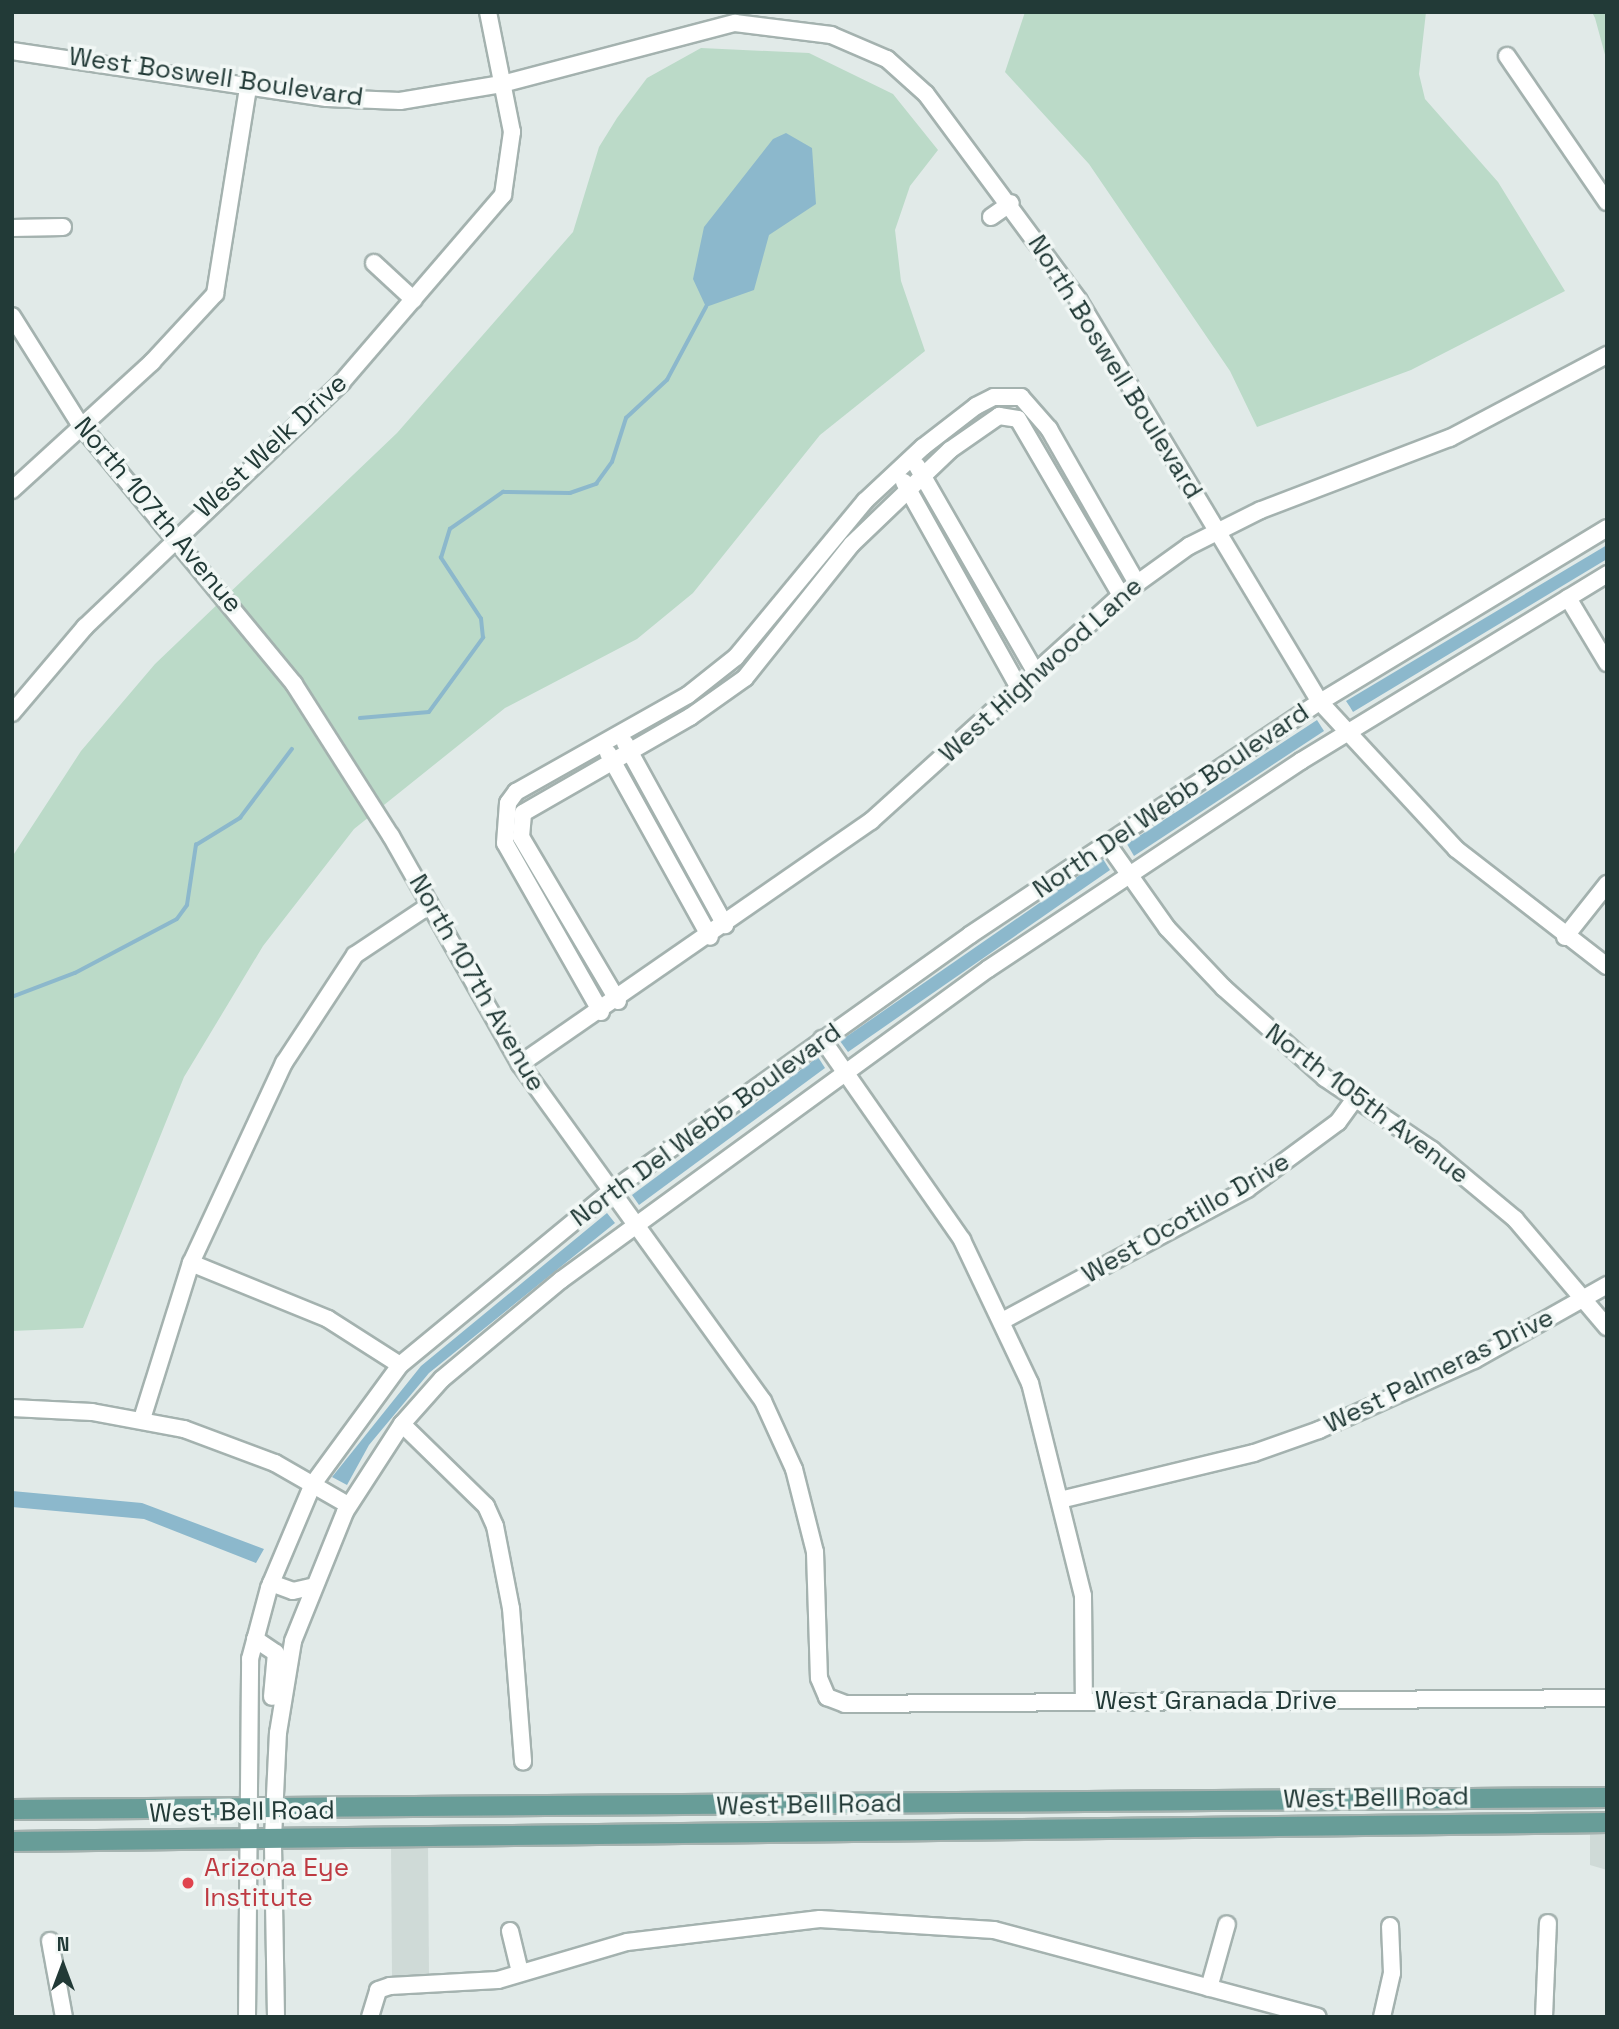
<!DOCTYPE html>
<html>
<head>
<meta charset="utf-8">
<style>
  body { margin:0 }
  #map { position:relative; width:1619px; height:2029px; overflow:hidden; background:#e1eae8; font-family:"Space Grotesk",sans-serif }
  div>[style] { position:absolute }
  .built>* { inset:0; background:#cfdad7 }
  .green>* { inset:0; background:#bbdac8 }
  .water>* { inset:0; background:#8cb8cc }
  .stream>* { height:3.5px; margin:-1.75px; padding:0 1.75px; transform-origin:1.75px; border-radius:1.75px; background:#8cb8cc }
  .roads { filter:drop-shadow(2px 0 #a4b2af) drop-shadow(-2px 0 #a4b2af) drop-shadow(0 2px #a4b2af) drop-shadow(0 -2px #a4b2af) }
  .minor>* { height:16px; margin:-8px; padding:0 8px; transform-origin:8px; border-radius:8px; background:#fff }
  .major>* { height:19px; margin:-9.5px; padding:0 9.5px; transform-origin:9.5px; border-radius:9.5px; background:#689d98 }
  .dots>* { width:19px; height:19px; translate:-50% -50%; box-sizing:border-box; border:4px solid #f1f7f5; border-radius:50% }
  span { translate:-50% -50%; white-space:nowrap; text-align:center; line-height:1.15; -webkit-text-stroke:7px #f1f7f5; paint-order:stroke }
  .street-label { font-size:26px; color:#223a37 }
  .health-label { font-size:26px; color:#be3a42 }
  .left { translate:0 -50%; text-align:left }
  .frame { position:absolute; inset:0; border:14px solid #223a37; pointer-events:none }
  .north { position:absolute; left:28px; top:1931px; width:70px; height:70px; -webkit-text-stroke:5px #f1f7f5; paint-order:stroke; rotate:0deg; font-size:19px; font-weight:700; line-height:28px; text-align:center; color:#223a37 }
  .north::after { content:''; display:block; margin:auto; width:24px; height:32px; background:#223a37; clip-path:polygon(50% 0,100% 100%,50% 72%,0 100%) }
</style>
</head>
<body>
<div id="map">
  <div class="built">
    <i style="clip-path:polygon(1590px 1832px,1607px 1832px,1607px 1870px,1590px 1865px)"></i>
    <i style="clip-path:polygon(391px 1845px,428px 1845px,429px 1975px,392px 1976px)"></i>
  </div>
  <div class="green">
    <i style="clip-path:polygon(1025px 12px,1426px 12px,1419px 74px,1425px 99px,1498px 182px,1565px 291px,1411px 370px,1257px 427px,1230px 371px,1089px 164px,1005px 72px)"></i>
    <i style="clip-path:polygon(1592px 12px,1607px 12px,1607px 62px,1595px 18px)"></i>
    <i style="clip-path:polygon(701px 48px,809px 53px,893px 94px,938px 150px,910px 186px,895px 230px,901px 281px,925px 351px,820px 435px,693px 593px,637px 639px,505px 708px,354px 829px,263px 946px,184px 1077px,83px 1328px,12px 1331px,12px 857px,81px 751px,155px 664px,397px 433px,573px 232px,599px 147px,617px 118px,647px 78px)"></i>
  </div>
  <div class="water">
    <i style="clip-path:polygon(786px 133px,812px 148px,816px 204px,769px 235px,754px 290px,706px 307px,693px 279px,704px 227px,773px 139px)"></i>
    <i style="clip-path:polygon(1607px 545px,1607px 559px,1353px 712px,1350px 707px,1346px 701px)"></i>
    <i style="clip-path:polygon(1317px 720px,1324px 731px,1134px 856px,1127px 844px)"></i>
    <i style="clip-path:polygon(1103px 859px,1110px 870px,848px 1052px,840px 1041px)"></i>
    <i style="clip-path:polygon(818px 1057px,825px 1068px,639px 1205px,632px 1195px)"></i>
    <i style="clip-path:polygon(607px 1213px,615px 1223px,429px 1373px,369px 1445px,347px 1485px,332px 1477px,421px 1366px)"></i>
    <i style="clip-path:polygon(12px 1491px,142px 1503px,264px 1549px,256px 1563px,144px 1519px,12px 1507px)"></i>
  </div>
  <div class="stream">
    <i style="left:360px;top:718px;width:69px;rotate:-5deg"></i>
    <i style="left:429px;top:712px;width:92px;rotate:-53.9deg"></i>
    <i style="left:483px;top:638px;width:19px;rotate:-96deg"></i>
    <i style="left:481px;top:619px;width:73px;rotate:-123.3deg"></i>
    <i style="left:441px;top:558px;width:30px;rotate:-73deg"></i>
    <i style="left:450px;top:529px;width:65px;rotate:-34.9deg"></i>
    <i style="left:503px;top:492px;width:67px;rotate:0.9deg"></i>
    <i style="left:570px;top:493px;width:28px;rotate:-19deg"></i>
    <i style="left:596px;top:484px;width:27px;rotate:-54deg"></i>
    <i style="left:612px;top:462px;width:46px;rotate:-72.3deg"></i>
    <i style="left:626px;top:418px;width:56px;rotate:-42.8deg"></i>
    <i style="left:667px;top:380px;width:83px;rotate:-61.9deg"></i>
    <i style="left:12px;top:997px;width:67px;rotate:-20.9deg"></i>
    <i style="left:75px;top:973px;width:115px;rotate:-27.9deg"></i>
    <i style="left:177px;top:919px;width:17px;rotate:-54deg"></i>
    <i style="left:187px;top:905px;width:61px;rotate:-81.5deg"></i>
    <i style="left:196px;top:845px;width:52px;rotate:-31.5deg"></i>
    <i style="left:240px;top:818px;width:86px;rotate:-53deg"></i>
  </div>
  <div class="roads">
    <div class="minor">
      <i style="left:12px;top:51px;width:318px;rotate:8.5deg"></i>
      <i style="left:327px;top:98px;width:73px;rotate:2.4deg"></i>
      <i style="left:400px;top:101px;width:103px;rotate:-9.5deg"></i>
      <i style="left:502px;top:84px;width:241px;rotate:-14.7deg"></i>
      <i style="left:735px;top:23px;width:97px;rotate:7.1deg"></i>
      <i style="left:831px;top:35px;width:61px;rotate:23.2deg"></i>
      <i style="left:887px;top:59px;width:52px;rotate:41.9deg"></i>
      <i style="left:926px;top:94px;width:257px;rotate:53.5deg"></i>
      <i style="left:1079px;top:301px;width:468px;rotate:59deg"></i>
      <i style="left:1320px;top:702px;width:200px;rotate:47.2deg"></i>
      <i style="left:1456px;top:849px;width:191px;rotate:37.8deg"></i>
      <i style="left:1507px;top:56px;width:177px;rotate:55.6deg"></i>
      <i style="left:991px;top:217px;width:24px;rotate:-35deg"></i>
      <i style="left:12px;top:228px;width:51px;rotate:-1.1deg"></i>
      <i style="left:374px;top:263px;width:54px;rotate:42.8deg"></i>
      <i style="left:12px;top:316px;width:126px;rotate:57.9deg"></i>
      <i style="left:79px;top:423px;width:338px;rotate:50.5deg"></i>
      <i style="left:294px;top:684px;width:180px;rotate:57.5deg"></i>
      <i style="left:391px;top:836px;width:262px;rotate:60.5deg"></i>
      <i style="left:520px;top:1064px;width:415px;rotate:54.2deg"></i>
      <i style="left:763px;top:1401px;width:75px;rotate:65.5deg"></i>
      <i style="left:794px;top:1469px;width:86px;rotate:75.8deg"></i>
      <i style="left:815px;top:1552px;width:126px;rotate:88.2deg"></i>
      <i style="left:819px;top:1678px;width:21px;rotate:67deg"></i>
      <i style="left:827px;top:1697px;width:19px;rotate:21deg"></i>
      <i style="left:845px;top:1704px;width:762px;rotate:-0.45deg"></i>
      <i style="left:917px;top:466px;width:239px;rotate:60.1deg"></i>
      <i style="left:904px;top:482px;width:236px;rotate:60.8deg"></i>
      <i style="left:12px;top:490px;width:190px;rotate:-42.4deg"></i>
      <i style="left:152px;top:362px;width:93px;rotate:-47.2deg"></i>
      <i style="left:215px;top:294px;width:209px;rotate:-80.9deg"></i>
      <i style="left:1568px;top:598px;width:76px;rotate:59deg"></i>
      <i style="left:12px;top:713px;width:113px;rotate:-49.7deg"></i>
      <i style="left:85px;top:627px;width:355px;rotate:-43.6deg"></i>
      <i style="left:342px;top:382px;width:247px;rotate:-49.3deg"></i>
      <i style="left:503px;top:195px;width:64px;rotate:-81.9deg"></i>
      <i style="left:512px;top:132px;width:122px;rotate:-101.3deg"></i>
      <i style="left:625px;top:743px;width:208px;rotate:61.2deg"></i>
      <i style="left:608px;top:753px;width:210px;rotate:61deg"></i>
      <i style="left:1107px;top:843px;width:104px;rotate:54.8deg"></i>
      <i style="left:1167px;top:928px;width:83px;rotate:46.5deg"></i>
      <i style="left:1224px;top:988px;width:135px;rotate:41.7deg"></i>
      <i style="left:1325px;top:1078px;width:129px;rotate:33.9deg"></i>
      <i style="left:1432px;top:1150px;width:108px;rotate:39.7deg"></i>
      <i style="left:1515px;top:1219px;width:142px;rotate:49.6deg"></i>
      <i style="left:1565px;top:937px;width:68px;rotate:-51.6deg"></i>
      <i style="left:618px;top:1001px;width:191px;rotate:-120.6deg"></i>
      <i style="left:521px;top:837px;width:24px;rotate:-85deg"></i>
      <i style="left:523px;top:813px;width:193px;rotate:-29.9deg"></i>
      <i style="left:690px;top:717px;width:67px;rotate:-35.3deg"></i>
      <i style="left:745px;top:678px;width:171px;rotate:-51.4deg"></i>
      <i style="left:852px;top:544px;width:136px;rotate:-43.8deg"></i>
      <i style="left:950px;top:450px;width:60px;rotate:-34.8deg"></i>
      <i style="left:999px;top:416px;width:19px;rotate:9deg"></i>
      <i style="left:1018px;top:419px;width:204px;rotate:59.7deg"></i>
      <i style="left:601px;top:1012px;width:194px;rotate:-119.6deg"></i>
      <i style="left:505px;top:843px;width:40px;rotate:-85.7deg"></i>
      <i style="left:508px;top:803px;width:14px;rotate:-54deg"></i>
      <i style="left:516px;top:792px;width:197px;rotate:-29.4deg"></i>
      <i style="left:688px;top:695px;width:61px;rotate:-38.4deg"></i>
      <i style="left:736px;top:657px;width:202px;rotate:-50.4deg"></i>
      <i style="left:865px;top:501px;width:79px;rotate:-43deg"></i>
      <i style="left:923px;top:447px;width:67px;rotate:-37.7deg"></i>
      <i style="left:976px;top:406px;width:20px;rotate:-27deg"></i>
      <i style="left:994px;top:397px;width:27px"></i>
      <i style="left:1021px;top:397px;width:43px;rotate:48.8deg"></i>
      <i style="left:1049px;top:429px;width:177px;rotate:60.3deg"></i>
      <i style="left:822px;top:1039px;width:245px;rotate:55.1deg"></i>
      <i style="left:962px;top:1240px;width:158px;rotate:64.6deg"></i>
      <i style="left:1030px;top:1383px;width:219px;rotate:76deg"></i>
      <i style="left:1083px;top:1596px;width:106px;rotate:89.5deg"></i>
      <i style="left:520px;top:1064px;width:427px;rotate:-34.7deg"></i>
      <i style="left:871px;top:821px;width:337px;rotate:-42.1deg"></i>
      <i style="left:1121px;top:595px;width:84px;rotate:-35.8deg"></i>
      <i style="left:1189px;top:546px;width:80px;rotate:-26.6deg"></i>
      <i style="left:1261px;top:510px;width:202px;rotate:-20.9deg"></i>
      <i style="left:1450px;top:438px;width:178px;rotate:-27.9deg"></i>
      <i style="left:191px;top:1263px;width:148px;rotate:22.2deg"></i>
      <i style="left:328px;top:1319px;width:85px;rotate:32.6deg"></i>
      <i style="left:1004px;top:1320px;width:276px;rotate:-28.3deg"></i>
      <i style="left:1247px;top:1189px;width:113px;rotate:-36.4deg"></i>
      <i style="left:1338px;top:1122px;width:29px;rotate:-54deg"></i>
      <i style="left:12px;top:1408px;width:80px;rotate:2.9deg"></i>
      <i style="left:92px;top:1412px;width:94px;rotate:10.5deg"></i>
      <i style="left:184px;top:1429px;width:97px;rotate:20.5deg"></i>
      <i style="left:275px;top:1463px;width:84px;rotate:29.9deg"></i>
      <i style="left:142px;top:1419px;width:164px;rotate:-72.6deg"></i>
      <i style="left:191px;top:1263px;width:221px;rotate:-65.1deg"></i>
      <i style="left:284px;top:1063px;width:129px;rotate:-56.7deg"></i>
      <i style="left:355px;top:955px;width:90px;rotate:-33.7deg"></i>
      <i style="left:402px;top:1424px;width:117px;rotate:44.3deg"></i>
      <i style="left:486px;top:1506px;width:22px;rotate:66deg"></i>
      <i style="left:495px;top:1526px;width:84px;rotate:79deg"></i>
      <i style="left:511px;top:1608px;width:154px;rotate:85.5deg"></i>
      <i style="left:1064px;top:1499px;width:195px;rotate:-13.6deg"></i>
      <i style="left:1254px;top:1453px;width:69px;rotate:-19.5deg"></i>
      <i style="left:1319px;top:1430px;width:170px;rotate:-24.3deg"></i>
      <i style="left:1474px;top:1360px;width:153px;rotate:-29.4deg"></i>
      <i style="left:271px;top:1583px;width:23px;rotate:20deg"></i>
      <i style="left:293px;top:1591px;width:18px;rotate:-13deg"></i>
      <i style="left:255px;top:1639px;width:25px;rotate:34deg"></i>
      <i style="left:276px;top:1653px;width:44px;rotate:95.2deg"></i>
      <i style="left:510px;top:1931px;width:42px;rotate:76.3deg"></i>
      <i style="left:50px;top:1941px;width:77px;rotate:79.6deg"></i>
      <i style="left:1209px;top:1988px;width:66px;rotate:-74.3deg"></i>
      <i style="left:247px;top:2017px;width:358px;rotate:-89.5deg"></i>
      <i style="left:250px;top:1659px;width:73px;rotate:-75deg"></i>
      <i style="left:269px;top:1588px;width:113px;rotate:-67.1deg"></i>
      <i style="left:313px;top:1484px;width:147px;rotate:-53.8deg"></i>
      <i style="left:400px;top:1365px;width:272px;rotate:-39.5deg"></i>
      <i style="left:610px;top:1192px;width:442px;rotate:-35.5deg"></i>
      <i style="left:970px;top:935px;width:420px;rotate:-33.7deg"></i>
      <i style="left:1320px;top:702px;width:336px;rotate:-31.2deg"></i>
      <i style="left:276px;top:2017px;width:179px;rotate:-91deg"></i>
      <i style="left:273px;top:1838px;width:105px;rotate:-87.3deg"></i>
      <i style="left:278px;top:1733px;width:93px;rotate:-80.7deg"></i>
      <i style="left:293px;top:1641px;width:139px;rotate:-68deg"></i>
      <i style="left:345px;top:1512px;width:105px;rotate:-57.1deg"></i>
      <i style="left:402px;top:1424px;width:60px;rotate:-48.4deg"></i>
      <i style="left:442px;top:1379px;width:155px;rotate:-39.8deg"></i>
      <i style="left:561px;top:1280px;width:528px;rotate:-36.07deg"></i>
      <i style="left:988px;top:969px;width:376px;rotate:-33.6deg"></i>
      <i style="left:1301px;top:761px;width:359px;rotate:-31.4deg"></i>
      <i style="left:370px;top:2017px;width:28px;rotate:-73deg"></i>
      <i style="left:378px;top:1990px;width:13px;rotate:-18deg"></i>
      <i style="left:390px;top:1986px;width:108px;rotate:-3.2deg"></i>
      <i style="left:498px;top:1980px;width:134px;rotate:-16.4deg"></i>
      <i style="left:627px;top:1942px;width:194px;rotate:-6.8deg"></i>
      <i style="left:820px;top:1919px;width:174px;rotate:3.6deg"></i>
      <i style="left:994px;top:1930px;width:335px;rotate:15deg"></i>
      <i style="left:1382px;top:2017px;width:45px;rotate:-77.2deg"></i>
      <i style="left:1392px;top:1973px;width:47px;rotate:-92.4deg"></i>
      <i style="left:1544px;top:2017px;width:94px;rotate:-87.6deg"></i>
    </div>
    <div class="major">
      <i style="left:12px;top:1809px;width:1595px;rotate:-0.43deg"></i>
      <i style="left:12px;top:1841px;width:1595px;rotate:-0.68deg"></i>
    </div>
  </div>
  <div class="dots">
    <i style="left:188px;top:1883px;background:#e0444e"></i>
  </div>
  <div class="street-label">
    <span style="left:216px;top:77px;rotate:8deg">West Boswell Boulevard</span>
    <span style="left:1115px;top:367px;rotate:58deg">North Boswell Boulevard</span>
    <span style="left:271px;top:446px;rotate:-43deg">West Welk Drive</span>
    <span style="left:158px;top:515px;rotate:50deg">North 107th Avenue</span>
    <span style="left:1041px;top:670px;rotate:-42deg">West Highwood Lane</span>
    <span style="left:1171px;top:801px;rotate:-34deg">North Del Webb Boulevard</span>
    <span style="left:477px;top:983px;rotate:60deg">North 107th Avenue</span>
    <span style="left:1367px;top:1104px;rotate:37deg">North 105th Avenue</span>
    <span style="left:706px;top:1125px;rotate:-36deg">North Del Webb Boulevard</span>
    <span style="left:1186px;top:1218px;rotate:-30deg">West Ocotillo Drive</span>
    <span style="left:1439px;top:1371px;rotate:-26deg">West Palmeras Drive</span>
    <span style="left:1216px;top:1701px">West Granada Drive</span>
    <span style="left:1376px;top:1798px;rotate:-1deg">West Bell Road</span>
    <span style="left:809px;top:1805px;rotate:-1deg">West Bell Road</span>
    <span style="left:242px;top:1812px;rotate:-1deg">West Bell Road</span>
  </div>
  <div class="health-label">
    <span class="left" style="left:204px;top:1883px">Arizona Eye<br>Institute</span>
  </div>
  <div class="frame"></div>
  <div class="north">N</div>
</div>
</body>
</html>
